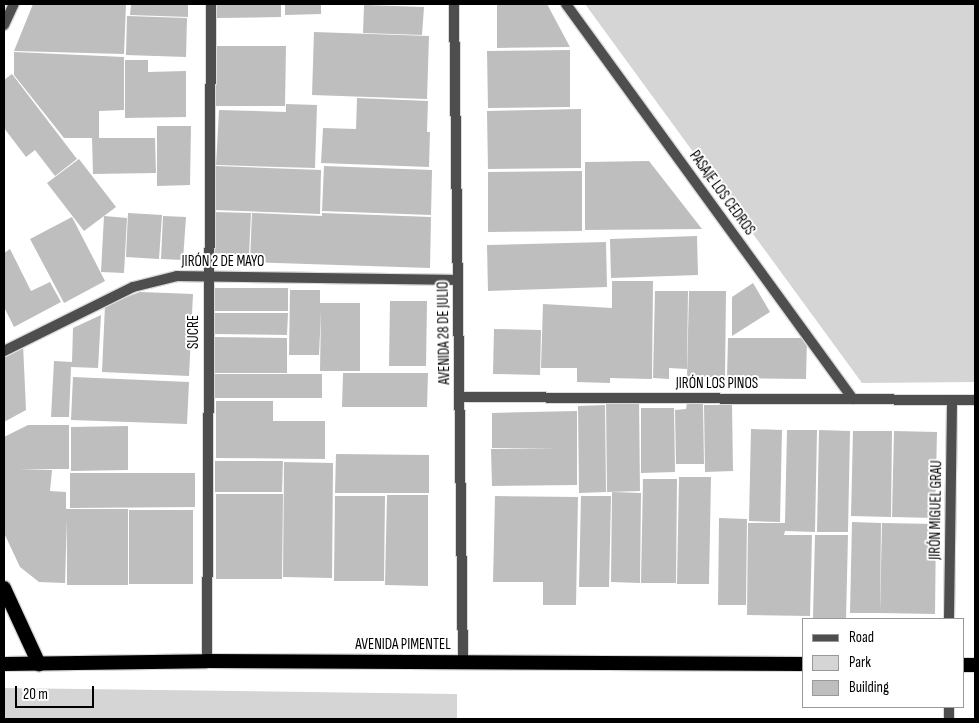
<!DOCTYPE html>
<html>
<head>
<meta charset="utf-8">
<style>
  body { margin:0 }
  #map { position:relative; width:979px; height:723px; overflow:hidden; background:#fff; font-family:"Sofia Sans Condensed",sans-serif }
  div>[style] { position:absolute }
  .green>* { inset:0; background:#d5d5d5 }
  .building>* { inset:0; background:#bebebe }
  .roads { filter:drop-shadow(1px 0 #dbdbdb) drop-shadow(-1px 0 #dbdbdb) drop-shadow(0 1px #dbdbdb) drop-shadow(0 -1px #dbdbdb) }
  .minor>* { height:10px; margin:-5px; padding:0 5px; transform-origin:5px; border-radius:5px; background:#4e4e4e }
  .tertiary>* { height:10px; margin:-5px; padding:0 5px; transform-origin:5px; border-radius:5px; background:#4e4e4e }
  .trunk>* { height:14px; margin:-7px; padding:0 7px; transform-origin:7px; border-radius:7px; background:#000 }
  span { translate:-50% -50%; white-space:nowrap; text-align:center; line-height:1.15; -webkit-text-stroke:4px #fff; paint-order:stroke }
  .street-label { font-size:15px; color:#000 }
  .frame { position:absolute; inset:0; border:5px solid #000; pointer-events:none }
  .legend { position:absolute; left:802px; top:618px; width:162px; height:90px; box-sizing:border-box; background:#fff; border:1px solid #999; margin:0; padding:6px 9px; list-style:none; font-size:15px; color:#000 }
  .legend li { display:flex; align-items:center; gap:10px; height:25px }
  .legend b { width:25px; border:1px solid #999 }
  .scale { position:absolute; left:15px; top:686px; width:79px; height:22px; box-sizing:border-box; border:2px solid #000; border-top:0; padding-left:6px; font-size:15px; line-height:18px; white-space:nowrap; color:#000; -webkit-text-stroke:4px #fff; paint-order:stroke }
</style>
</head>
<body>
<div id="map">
  <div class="green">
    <i style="clip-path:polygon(585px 4px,975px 4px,975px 382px,862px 383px)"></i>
    <i style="clip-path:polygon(4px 688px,457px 694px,457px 719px,4px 719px)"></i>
  </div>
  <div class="building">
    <i style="clip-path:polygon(33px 4px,126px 4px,124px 54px,14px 51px)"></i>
    <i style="clip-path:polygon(131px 4px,188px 4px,188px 17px,130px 15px)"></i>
    <i style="clip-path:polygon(217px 4px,281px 4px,281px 17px,217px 18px)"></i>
    <i style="clip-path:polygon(285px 4px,321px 4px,321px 14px,285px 15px)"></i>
    <i style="clip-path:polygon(497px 4px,547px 4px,570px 47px,497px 48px)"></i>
    <i style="clip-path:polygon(364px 5px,424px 7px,422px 35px,363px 33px)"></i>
    <i style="clip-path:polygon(127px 16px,187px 18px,186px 57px,126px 55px)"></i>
    <i style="clip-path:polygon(314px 32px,429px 36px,427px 99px,312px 95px)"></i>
    <i style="clip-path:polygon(213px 46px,286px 46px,285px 106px,213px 106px)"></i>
    <i style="clip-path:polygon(570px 50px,570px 107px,488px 108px,487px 51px)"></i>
    <i style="clip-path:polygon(14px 52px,124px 57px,124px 110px,99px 111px,99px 138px,155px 138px,156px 173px,93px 174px,92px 138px,64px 138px,14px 75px)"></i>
    <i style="clip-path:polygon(125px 60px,148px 60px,148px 72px,186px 71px,186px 117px,125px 118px)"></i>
    <i style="clip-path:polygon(12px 74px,77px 159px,55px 176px,35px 150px,26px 157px,4px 128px,4px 80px)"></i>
    <i style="clip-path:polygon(357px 98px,428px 101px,427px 132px,430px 132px,429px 167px,321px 163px,323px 128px,356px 129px)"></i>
    <i style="clip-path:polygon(286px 104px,317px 105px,315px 168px,216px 165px,219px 110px,286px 112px)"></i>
    <i style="clip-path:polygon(581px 109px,581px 168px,488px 169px,487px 111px)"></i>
    <i style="clip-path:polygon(157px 126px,191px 126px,190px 185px,157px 186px)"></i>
    <i style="clip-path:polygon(79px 159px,116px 207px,84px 231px,47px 183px)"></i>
    <i style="clip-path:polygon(649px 161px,702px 229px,585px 230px,585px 162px)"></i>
    <i style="clip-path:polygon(216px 166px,321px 170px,320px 214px,214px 210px)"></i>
    <i style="clip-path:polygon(324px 166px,432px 170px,431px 215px,322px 211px)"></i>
    <i style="clip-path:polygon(582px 171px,582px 231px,488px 232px,488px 172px)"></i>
    <i style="clip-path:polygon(213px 212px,251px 213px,249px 255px,211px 253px)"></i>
    <i style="clip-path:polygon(128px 213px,162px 215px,159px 259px,126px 257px)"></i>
    <i style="clip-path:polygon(252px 213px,322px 216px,322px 213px,431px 217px,430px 268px,250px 262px)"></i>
    <i style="clip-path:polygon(104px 216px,127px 218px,124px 273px,101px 272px)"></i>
    <i style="clip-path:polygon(163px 216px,186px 217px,183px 260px,161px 259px)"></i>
    <i style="clip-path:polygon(72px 217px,105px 281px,64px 303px,30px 239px)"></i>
    <i style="clip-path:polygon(697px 236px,698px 275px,611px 278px,610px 239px)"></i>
    <i style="clip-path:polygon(606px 242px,607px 287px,488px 291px,487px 245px)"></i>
    <i style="clip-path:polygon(10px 249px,31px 291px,50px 282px,61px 302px,14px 327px,4px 307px,4px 253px)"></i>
    <i style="clip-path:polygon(612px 281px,653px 281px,652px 379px,610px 378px,610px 383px,577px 382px,577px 368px,541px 368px,543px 304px,612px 308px)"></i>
    <i style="clip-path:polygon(753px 283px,770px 312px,732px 336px,732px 297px)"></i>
    <i style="clip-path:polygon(215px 288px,288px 288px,288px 311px,214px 311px)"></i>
    <i style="clip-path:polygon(290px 290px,320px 290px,320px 303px,360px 303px,360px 371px,320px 371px,321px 311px,319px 355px,289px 355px)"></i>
    <i style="clip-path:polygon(655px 291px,688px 291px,687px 369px,669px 368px,669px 379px,653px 378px)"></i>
    <i style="clip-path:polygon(689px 291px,726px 291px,725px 377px,687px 377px)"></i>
    <i style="clip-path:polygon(140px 292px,193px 294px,189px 376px,102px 372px,105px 305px)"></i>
    <i style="clip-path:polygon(390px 301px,427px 301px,426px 366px,389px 366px)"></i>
    <i style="clip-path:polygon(214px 313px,288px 313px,287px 335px,214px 334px)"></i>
    <i style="clip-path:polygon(101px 315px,98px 368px,71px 367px,69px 417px,51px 417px,54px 361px,72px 362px,73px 328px)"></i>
    <i style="clip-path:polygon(494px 329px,541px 330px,540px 375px,493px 374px)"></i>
    <i style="clip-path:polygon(214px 337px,287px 338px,287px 373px,214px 373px)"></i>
    <i style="clip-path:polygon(728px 338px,807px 338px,806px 379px,727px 378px)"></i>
    <i style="clip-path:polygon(23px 344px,26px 410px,4px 422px,4px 353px)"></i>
    <i style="clip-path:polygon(343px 373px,428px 373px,427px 407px,342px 407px)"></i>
    <i style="clip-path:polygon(213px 374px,322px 374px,322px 398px,213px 398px)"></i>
    <i style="clip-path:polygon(73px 377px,189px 382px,187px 424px,71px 420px)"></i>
    <i style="clip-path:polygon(639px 399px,640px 491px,607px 492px,606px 400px)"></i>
    <i style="clip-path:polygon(216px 401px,273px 401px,273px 421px,325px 421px,325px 459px,216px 458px)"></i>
    <i style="clip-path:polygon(687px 403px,703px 403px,704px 464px,676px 464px,675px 410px,686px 409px)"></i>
    <i style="clip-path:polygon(605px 405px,606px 492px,579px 493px,578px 406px)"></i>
    <i style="clip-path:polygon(704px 405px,732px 405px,733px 471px,705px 472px)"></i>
    <i style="clip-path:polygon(641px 408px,674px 408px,675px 472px,641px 473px)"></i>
    <i style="clip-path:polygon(577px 411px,577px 485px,492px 486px,491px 449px,557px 448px,492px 448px,492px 413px)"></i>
    <i style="clip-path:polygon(28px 425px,69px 425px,69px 469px,19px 469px,52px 470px,50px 491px,66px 492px,66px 509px,128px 509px,128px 585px,67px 585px,67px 519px,65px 583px,39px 582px,20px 567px,4px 533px,4px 437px)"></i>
    <i style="clip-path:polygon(128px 426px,128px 470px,71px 471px,71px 427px)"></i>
    <i style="clip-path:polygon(751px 429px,782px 430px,780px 522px,749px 521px)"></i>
    <i style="clip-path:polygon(787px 430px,817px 430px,815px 532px,785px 531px,784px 535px,812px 535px,810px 616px,747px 615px,748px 523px,785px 523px)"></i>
    <i style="clip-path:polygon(819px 430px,850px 431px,848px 532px,817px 532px)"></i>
    <i style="clip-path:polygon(853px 431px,892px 431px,891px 517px,851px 516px)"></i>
    <i style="clip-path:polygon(894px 431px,937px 432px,935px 518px,892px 517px)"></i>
    <i style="clip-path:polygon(336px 454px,429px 455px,429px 493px,335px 493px)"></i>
    <i style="clip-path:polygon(215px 461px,283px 461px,282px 492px,215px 492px)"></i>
    <i style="clip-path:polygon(284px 462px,333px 463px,332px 578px,283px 577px)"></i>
    <i style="clip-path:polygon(70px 473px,195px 473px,195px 507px,70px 508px)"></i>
    <i style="clip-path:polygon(679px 477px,711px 477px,709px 584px,677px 584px)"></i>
    <i style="clip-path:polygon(643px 479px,677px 479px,676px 583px,641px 583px)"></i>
    <i style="clip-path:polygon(612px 492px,641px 493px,640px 583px,611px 582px)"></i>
    <i style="clip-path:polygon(216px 494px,283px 494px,282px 579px,216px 579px)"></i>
    <i style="clip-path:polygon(387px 495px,428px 495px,428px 586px,385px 585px)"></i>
    <i style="clip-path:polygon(335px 496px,385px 496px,384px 581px,334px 581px)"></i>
    <i style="clip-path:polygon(495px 496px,578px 497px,576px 605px,543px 605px,543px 582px,493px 582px)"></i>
    <i style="clip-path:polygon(581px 496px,611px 496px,609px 587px,579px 587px)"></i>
    <i style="clip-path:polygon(129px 510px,193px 510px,193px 584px,129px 584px)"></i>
    <i style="clip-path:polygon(719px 518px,747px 519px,746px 605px,718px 605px)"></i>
    <i style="clip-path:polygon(852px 522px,881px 523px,880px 613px,850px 613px)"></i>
    <i style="clip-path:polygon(882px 523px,936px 524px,935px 614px,880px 613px)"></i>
    <i style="clip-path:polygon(815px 535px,848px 535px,846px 619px,813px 619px)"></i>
  </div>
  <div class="roads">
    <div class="minor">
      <i style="left:566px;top:4px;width:488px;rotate:54deg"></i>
      <i style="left:4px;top:351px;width:144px;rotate:-26.4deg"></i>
      <i style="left:133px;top:287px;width:45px;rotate:-14deg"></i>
      <i style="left:177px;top:276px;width:281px;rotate:0.8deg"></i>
      <i style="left:459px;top:397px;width:516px;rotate:0.33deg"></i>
      <i style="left:949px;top:619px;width:219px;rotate:-89.2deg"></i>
      <i style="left:207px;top:661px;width:657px;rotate:-89.65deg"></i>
      <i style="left:949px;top:707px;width:12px;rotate:90deg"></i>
    </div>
    <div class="tertiary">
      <i style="left:454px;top:4px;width:658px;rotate:89.22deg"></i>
      <i style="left:4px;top:25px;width:23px;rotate:-65deg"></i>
    </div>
    <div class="trunk">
      <i style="left:4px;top:588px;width:84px;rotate:65.3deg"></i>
      <i style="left:4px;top:664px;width:203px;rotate:-0.8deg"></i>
      <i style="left:207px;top:661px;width:596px;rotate:0.29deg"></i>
      <i style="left:963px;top:665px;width:12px"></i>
    </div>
  </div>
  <div class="street-label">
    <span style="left:722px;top:193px;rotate:54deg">PASAJE LOS CEDROS</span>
    <span style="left:223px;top:262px">JIRÓN 2 DE MAYO</span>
    <span style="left:194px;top:332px;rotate:-90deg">SUCRE</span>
    <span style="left:444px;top:333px;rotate:-91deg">AVENIDA 28 DE JULIO</span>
    <span style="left:717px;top:384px">JIRÓN LOS PINOS</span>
    <span style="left:936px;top:510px;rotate:-89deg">JIRÓN MIGUEL GRAU</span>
    <span style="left:403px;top:645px">AVENIDA PIMENTEL</span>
  </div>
  <div class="frame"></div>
  <ul class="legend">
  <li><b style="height:6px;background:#4e4e4e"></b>Road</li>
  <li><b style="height:14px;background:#d5d5d5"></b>Park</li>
  <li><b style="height:14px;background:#bebebe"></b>Building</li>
  </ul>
  <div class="scale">20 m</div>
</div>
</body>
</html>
